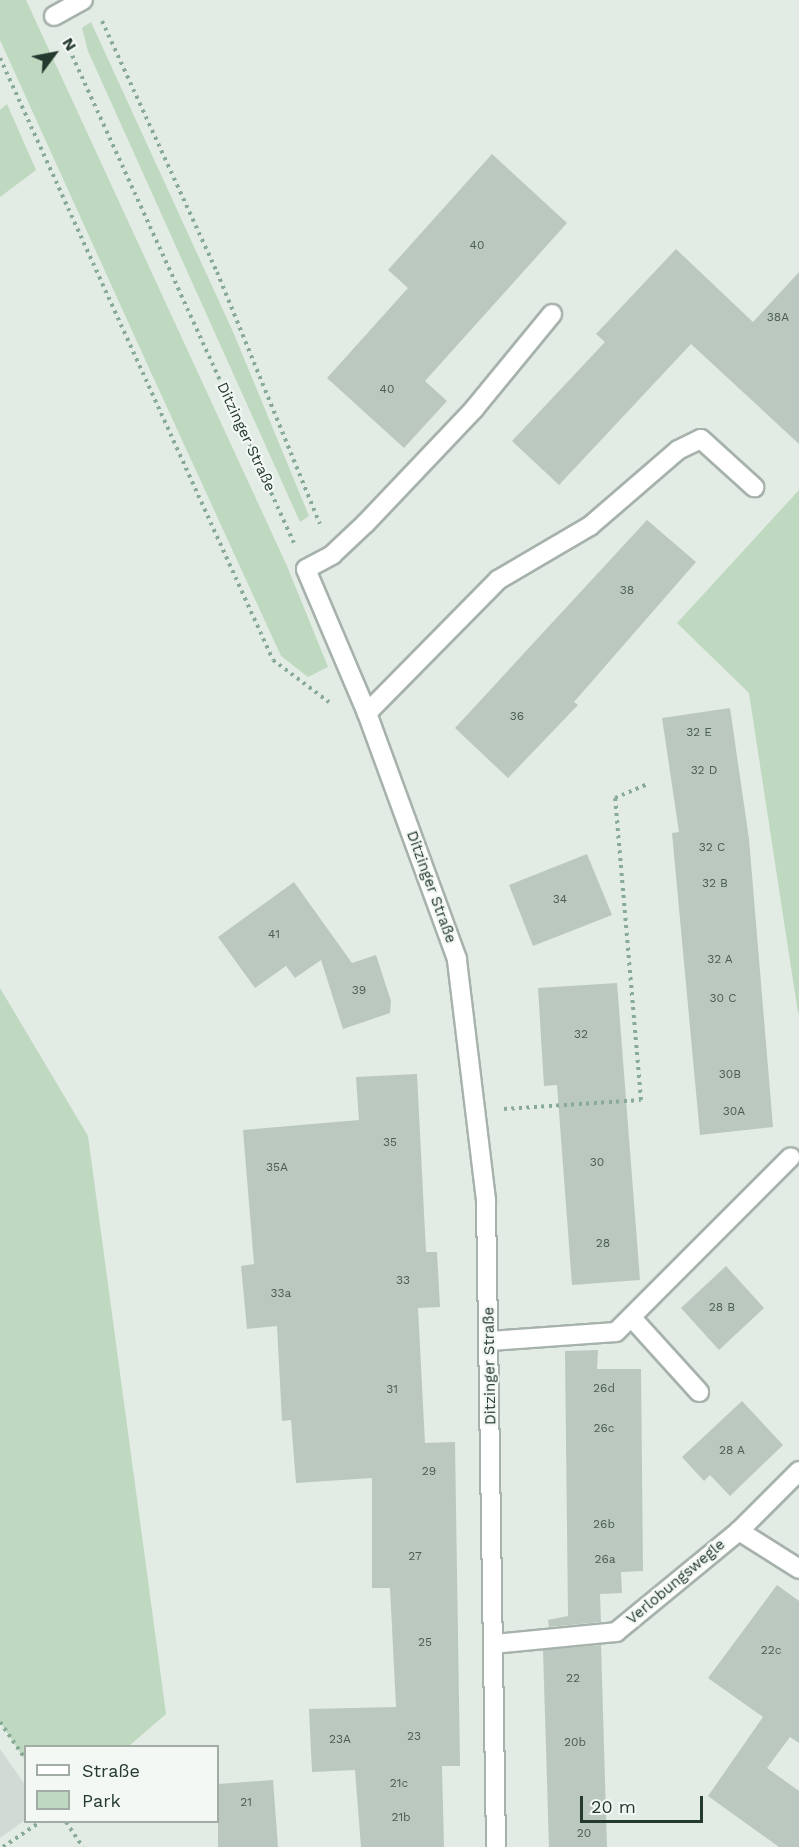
<!DOCTYPE html>
<html>
<head>
<meta charset="utf-8">
<style>
  body { margin:0 }
  #map { position:relative; width:799px; height:1847px; overflow:hidden; background:#e3ebe5; font-family:"Work Sans",sans-serif }
  div>[style] { position:absolute }
  .built>* { inset:0; background:#d1dad4 }
  .green>* { inset:0; background:#bed9bf }
  .building>* { inset:0; background:#bbc8c0 }
  .path>* { height:4px; margin-top:-2px; transform-origin:0; background:repeating-linear-gradient(90deg,#87ab96 0 3px,transparent 0 7.5px) }
  .roads { filter:drop-shadow(2px 0 #a6b2ab) drop-shadow(-2px 0 #a6b2ab) drop-shadow(0 2px #a6b2ab) drop-shadow(0 -2px #a6b2ab) }
  .minor>* { height:18px; margin:-9px; padding:0 9px; transform-origin:9px; border-radius:9px; background:#fff }
  span { translate:-50% -50%; white-space:nowrap; text-align:center; line-height:1.15; -webkit-text-stroke:4.5px #f3f8f4; paint-order:stroke }
  .number-label { font-size:12px; color:#4a5e53 }
  .number-label span { -webkit-text-stroke-width:0 }
  .street-label { font-size:15px; color:#253a2f }
  .legend { position:absolute; left:24px; top:1745px; width:195px; height:78px; box-sizing:border-box; background:#f3f8f4; border:2px solid #a1aca5; margin:0; padding:8px 10px; list-style:none; font-size:18px; color:#253a2f }
  .legend li { display:flex; align-items:center; gap:12px; height:30px }
  .legend b { width:30px; border:2px solid #a1aca5 }
  .north { position:absolute; left:24px; top:24px; width:60px; height:60px; -webkit-text-stroke:4px #f3f8f4; paint-order:stroke; rotate:58deg; font-size:16px; font-weight:700; line-height:24px; text-align:center; color:#253a2f }
  .north::after { content:''; display:block; margin:auto; width:21px; height:27px; background:#253a2f; clip-path:polygon(50% 0,100% 100%,50% 72%,0 100%) }
  .scale { position:absolute; left:580px; top:1796px; width:123px; height:27px; box-sizing:border-box; border:3px solid #253a2f; border-top:0; padding-left:8px; font-size:18px; line-height:21px; white-space:nowrap; color:#253a2f; -webkit-text-stroke:4px #f3f8f4; paint-order:stroke }
</style>
</head>
<body>
<div id="map">
  <div class="built">
    <i style="clip-path:polygon(0 1749px,26px 1786px,25px 1820px,0 1838px)"></i>
  </div>
  <div class="green">
    <i style="clip-path:polygon(0 0,26px 0,287px 566px,328px 667px,308px 677px,281px 656px,149px 368px,0 40px)"></i>
    <i style="clip-path:polygon(91px 22px,234px 334px,309px 516px,300px 522px,88px 51px,82px 28px)"></i>
    <i style="clip-path:polygon(7px 104px,36px 170px,0 197px,0 110px)"></i>
    <i style="clip-path:polygon(799px 490px,799px 1013px,798px 1013px,749px 693px,677px 623px)"></i>
    <i style="clip-path:polygon(0 988px,88px 1136px,166px 1714px,129px 1746px,26px 1746px,25px 1760px,0 1722px)"></i>
  </div>
  <div class="building">
    <i style="clip-path:polygon(492px 154px,567px 223px,425px 381px,447px 401px,404px 448px,327px 378px,408px 288px,388px 270px)"></i>
    <i style="clip-path:polygon(676px 249px,753px 322px,799px 272px,799px 444px,691px 344px,559px 485px,512px 441px,605px 342px,596px 334px)"></i>
    <i style="clip-path:polygon(647px 520px,696px 562px,574px 702px,578px 705px,508px 778px,455px 728px)"></i>
    <i style="clip-path:polygon(730px 708px,749px 839px,773px 1127px,700px 1135px,672px 833px,679px 832px,662px 718px)"></i>
    <i style="clip-path:polygon(587px 854px,612px 915px,533px 946px,509px 885px)"></i>
    <i style="clip-path:polygon(294px 882px,352px 963px,376px 955px,391px 1001px,390px 1013px,343px 1029px,321px 960px,295px 978px,286px 966px,255px 988px,218px 937px)"></i>
    <i style="clip-path:polygon(617px 983px,640px 1280px,572px 1285px,557px 1085px,544px 1086px,538px 988px)"></i>
    <i style="clip-path:polygon(417px 1074px,426px 1252px,437px 1252px,440px 1307px,418px 1308px,425px 1443px,455px 1442px,460px 1766px,442px 1766px,444px 1847px,361px 1847px,355px 1770px,312px 1772px,309px 1709px,396px 1707px,390px 1588px,372px 1588px,372px 1478px,296px 1483px,291px 1420px,282px 1421px,277px 1326px,247px 1329px,241px 1266px,254px 1264px,243px 1130px,359px 1120px,356px 1077px)"></i>
    <i style="clip-path:polygon(726px 1266px,764px 1308px,719px 1350px,681px 1308px)"></i>
    <i style="clip-path:polygon(598px 1350px,597px 1369px,641px 1369px,643px 1571px,621px 1572px,622px 1593px,600px 1594px,601px 1622px,549px 1627px,548px 1620px,568px 1616px,565px 1351px)"></i>
    <i style="clip-path:polygon(742px 1401px,783px 1445px,730px 1496px,710px 1475px,704px 1481px,682px 1457px)"></i>
    <i style="clip-path:polygon(777px 1585px,799px 1601px,799px 1743px,790px 1737px,767px 1768px,799px 1791px,799px 1847px,779px 1847px,708px 1796px,763px 1717px,708px 1678px)"></i>
    <i style="clip-path:polygon(601px 1645px,607px 1847px,549px 1847px,543px 1650px)"></i>
    <i style="clip-path:polygon(273px 1780px,278px 1847px,218px 1847px,218px 1784px)"></i>
  </div>
  <div class="path">
    <i style="left:102px;top:21px;width:276px;rotate:65.4deg"></i>
    <i style="left:217px;top:272px;width:272px;rotate:67.8deg"></i>
    <i style="left:66px;top:42px;width:550px;rotate:65.53deg"></i>
    <i style="left:0;top:58px;width:661px;rotate:65.61deg"></i>
    <i style="left:273px;top:660px;width:70px;rotate:36.9deg"></i>
    <i style="left:504px;top:1109px;width:137px;rotate:-3.8deg"></i>
    <i style="left:641px;top:1100px;width:303px;rotate:-94.9deg"></i>
    <i style="left:615px;top:798px;width:34px;rotate:-23deg"></i>
    <i style="left:0;top:1722px;width:46px;rotate:55.6deg"></i>
    <i style="left:66px;top:1822px;width:30px;rotate:56deg"></i>
    <i style="left:3px;top:1847px;width:45px;rotate:-34deg"></i>
  </div>
  <div class="roads">
    <div class="minor">
      <i style="left:54px;top:16px;width:33px;rotate:-29deg"></i>
      <i style="left:367px;top:713px;width:187px;rotate:-45.4deg"></i>
      <i style="left:498px;top:580px;width:107px;rotate:-30.4deg"></i>
      <i style="left:590px;top:526px;width:116px;rotate:-40.8deg"></i>
      <i style="left:678px;top:450px;width:25px;rotate:-26deg"></i>
      <i style="left:701px;top:439px;width:72px;rotate:42.2deg"></i>
      <i style="left:632px;top:1318px;width:100px;rotate:47.8deg"></i>
      <i style="left:490px;top:1341px;width:126px;rotate:-4.1deg"></i>
      <i style="left:616px;top:1332px;width:247px;rotate:-45deg"></i>
      <i style="left:739px;top:1531px;width:71px;rotate:32.3deg"></i>
      <i style="left:494px;top:1644px;width:123px;rotate:-5.6deg"></i>
      <i style="left:616px;top:1632px;width:159px;rotate:-39.4deg"></i>
      <i style="left:739px;top:1531px;width:85px;rotate:-45deg"></i>
      <i style="left:496px;top:1847px;width:647px;rotate:-90.89deg"></i>
      <i style="left:486px;top:1200px;width:243px;rotate:-96.9deg"></i>
      <i style="left:457px;top:959px;width:262px;rotate:-110.1deg"></i>
      <i style="left:367px;top:713px;width:156px;rotate:-113deg"></i>
      <i style="left:306px;top:569px;width:30px;rotate:-28deg"></i>
      <i style="left:332px;top:555px;width:47px;rotate:-43.3deg"></i>
      <i style="left:366px;top:523px;width:157px;rotate:-46.5deg"></i>
      <i style="left:474px;top:409px;width:123px;rotate:-50.6deg"></i>
    </div>
  </div>
  <div class="number-label">
    <span style="left:477px;top:246px">40</span>
    <span style="left:778px;top:318px">38A</span>
    <span style="left:387px;top:390px">40</span>
    <span style="left:627px;top:591px">38</span>
    <span style="left:517px;top:717px">36</span>
    <span style="left:699px;top:733px">32 E</span>
    <span style="left:704px;top:771px">32 D</span>
    <span style="left:712px;top:848px">32 C</span>
    <span style="left:715px;top:884px">32 B</span>
    <span style="left:560px;top:900px">34</span>
    <span style="left:274px;top:935px">41</span>
    <span style="left:720px;top:960px">32 A</span>
    <span style="left:359px;top:991px">39</span>
    <span style="left:723px;top:999px">30 C</span>
    <span style="left:581px;top:1035px">32</span>
    <span style="left:730px;top:1075px">30B</span>
    <span style="left:734px;top:1112px">30A</span>
    <span style="left:390px;top:1143px">35</span>
    <span style="left:597px;top:1163px">30</span>
    <span style="left:277px;top:1168px">35A</span>
    <span style="left:603px;top:1244px">28</span>
    <span style="left:403px;top:1281px">33</span>
    <span style="left:281px;top:1294px">33a</span>
    <span style="left:722px;top:1308px">28 B</span>
    <span style="left:604px;top:1389px">26d</span>
    <span style="left:392px;top:1390px">31</span>
    <span style="left:604px;top:1429px">26c</span>
    <span style="left:732px;top:1451px">28 A</span>
    <span style="left:429px;top:1472px">29</span>
    <span style="left:604px;top:1525px">26b</span>
    <span style="left:415px;top:1557px">27</span>
    <span style="left:605px;top:1560px">26a</span>
    <span style="left:425px;top:1643px">25</span>
    <span style="left:771px;top:1651px">22c</span>
    <span style="left:573px;top:1679px">22</span>
    <span style="left:414px;top:1737px">23</span>
    <span style="left:340px;top:1740px">23A</span>
    <span style="left:575px;top:1743px">20b</span>
    <span style="left:399px;top:1784px">21c</span>
    <span style="left:246px;top:1803px">21</span>
    <span style="left:401px;top:1818px">21b</span>
    <span style="left:584px;top:1834px">20</span>
  </div>
  <div class="street-label">
    <span style="left:246px;top:437px;rotate:65deg">Ditzinger Straße</span>
    <span style="left:431px;top:887px;rotate:70deg">Ditzinger Straße</span>
    <span style="left:490px;top:1366px;rotate:-91deg">Ditzinger Straße</span>
    <span style="left:676px;top:1582px;rotate:-40deg">Verlobungswegle</span>
  </div>
  <ul class="legend">
  <li><b style="height:8px;background:#fff"></b>Straße</li>
  <li><b style="height:16px;background:#bed9bf"></b>Park</li>
  </ul>
  <div class="north">N</div>
  <div class="scale">20 m</div>
</div>
</body>
</html>
